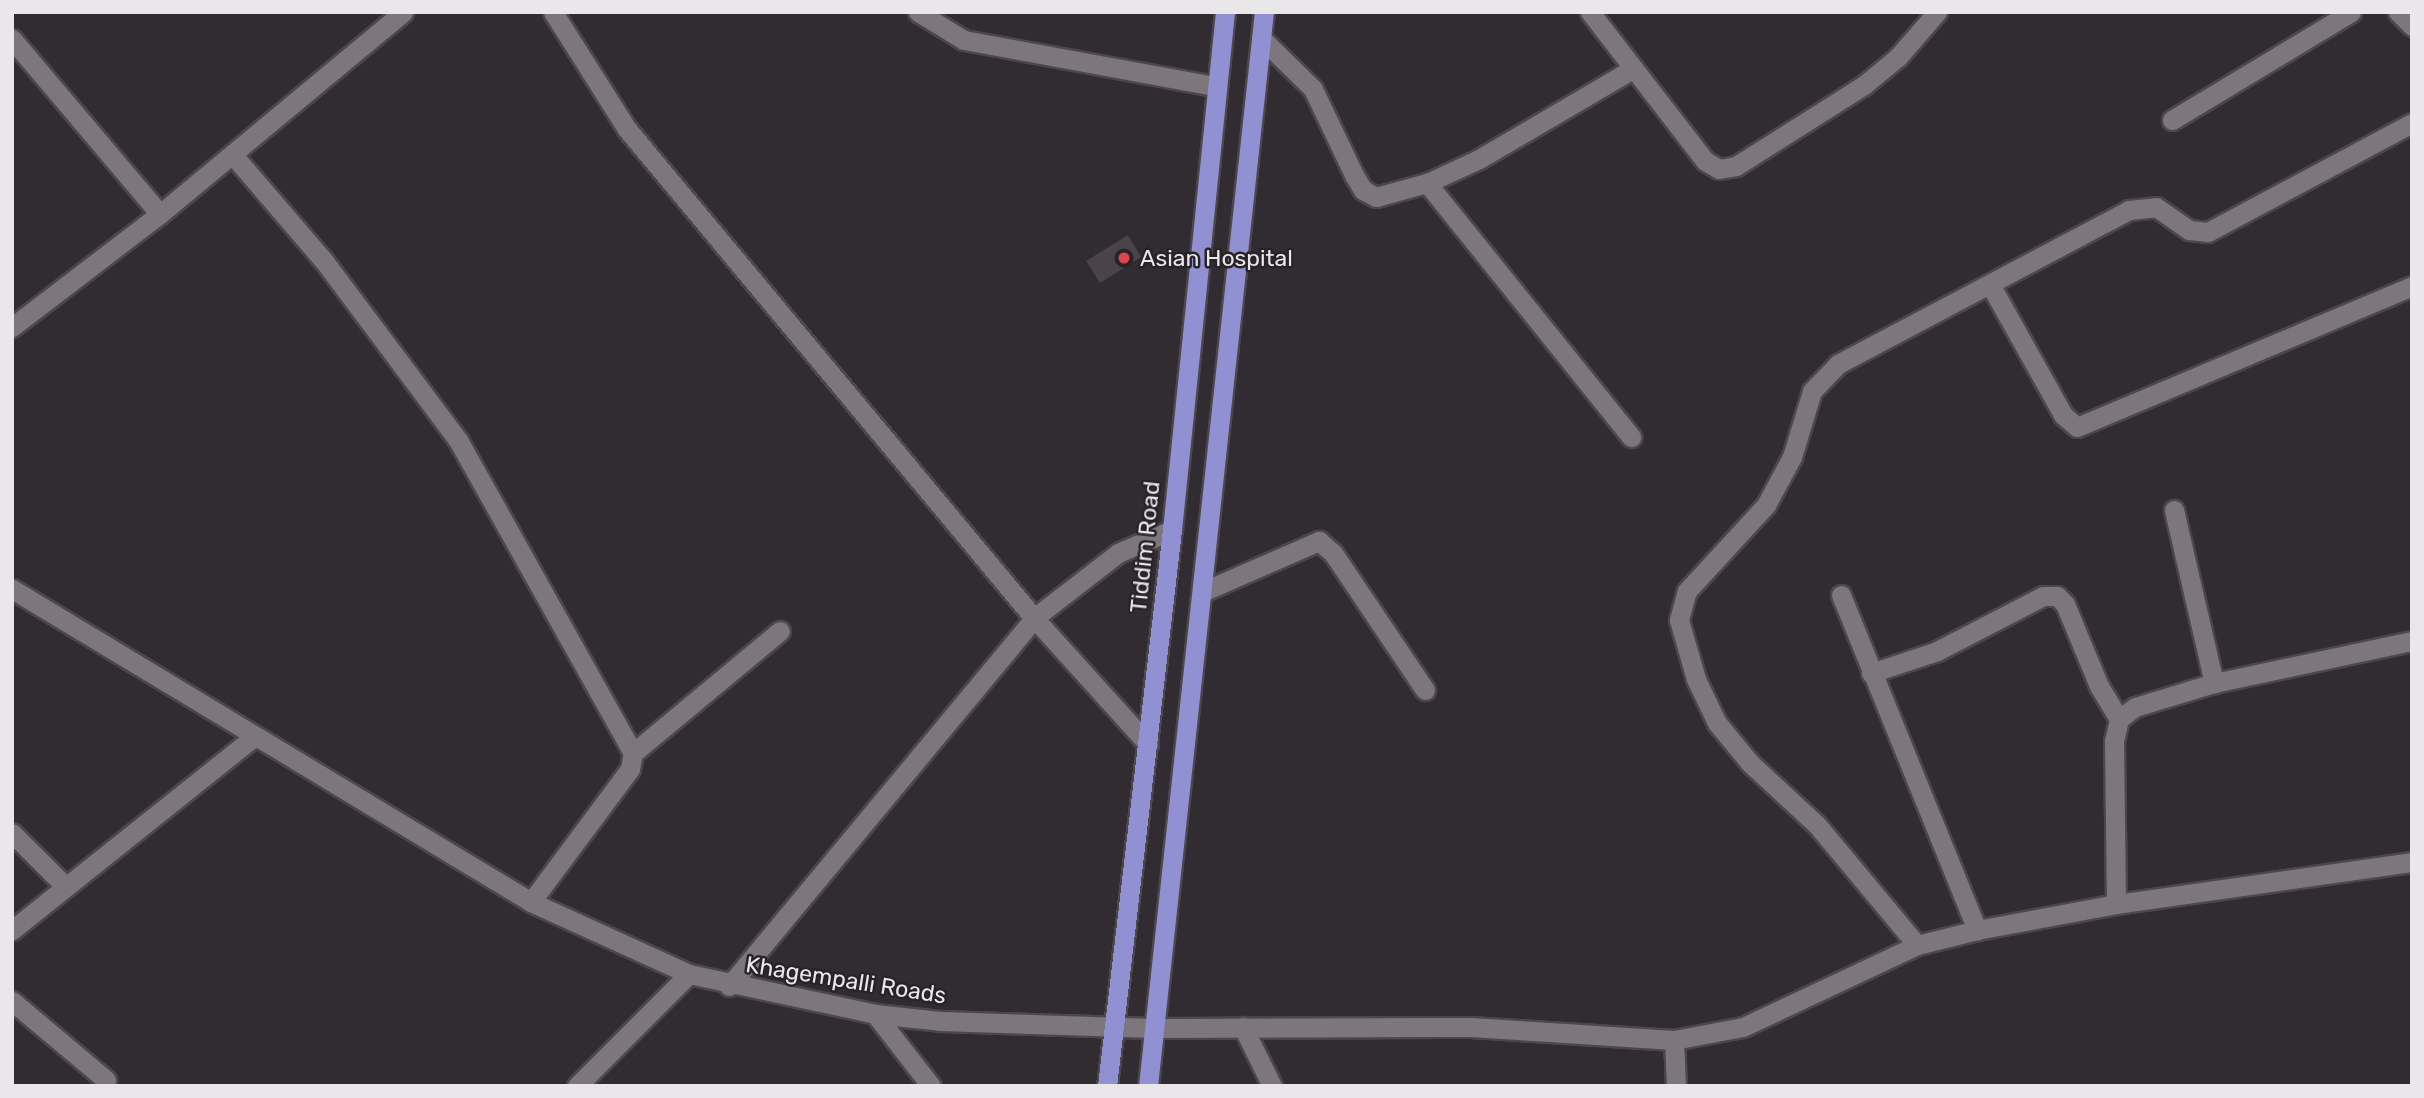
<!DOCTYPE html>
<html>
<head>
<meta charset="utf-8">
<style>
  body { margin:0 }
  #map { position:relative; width:2424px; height:1098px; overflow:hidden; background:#312c31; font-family:Rubik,sans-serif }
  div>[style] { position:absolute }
  .building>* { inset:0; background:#4a444a }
  .roads { filter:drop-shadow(2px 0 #4b474b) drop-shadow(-2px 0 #4b474b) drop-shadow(0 2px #4b474b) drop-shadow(0 -2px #4b474b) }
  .minor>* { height:19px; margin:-9.5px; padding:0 9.5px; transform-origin:9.5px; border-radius:9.5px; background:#7d777d }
  .tertiary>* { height:19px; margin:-9.5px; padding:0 9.5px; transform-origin:9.5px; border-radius:9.5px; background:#7d777d }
  .trunk>* { height:19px; margin:-9.5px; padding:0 9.5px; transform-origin:9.5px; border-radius:9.5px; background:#9190d2 }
  .dots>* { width:19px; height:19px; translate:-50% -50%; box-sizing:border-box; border:4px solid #272327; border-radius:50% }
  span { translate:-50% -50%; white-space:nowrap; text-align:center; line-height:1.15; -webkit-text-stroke:5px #272327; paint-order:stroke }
  .poi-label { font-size:23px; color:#eae7ea }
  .left { translate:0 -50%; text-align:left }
  .street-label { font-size:23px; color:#eae7ea }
  .frame { position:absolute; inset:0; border:14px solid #eae7ea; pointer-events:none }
</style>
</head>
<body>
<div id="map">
  <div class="building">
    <i style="clip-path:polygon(1128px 235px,1141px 257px,1100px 283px,1086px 261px)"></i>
  </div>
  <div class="roads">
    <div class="minor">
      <i style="left:553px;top:12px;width:138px;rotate:57.7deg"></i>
      <i style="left:627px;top:129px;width:636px;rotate:50.23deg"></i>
      <i style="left:1034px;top:618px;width:170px;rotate:47.9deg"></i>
      <i style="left:918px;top:12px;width:54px;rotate:31.3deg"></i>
      <i style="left:964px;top:40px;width:255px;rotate:10.4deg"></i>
      <i style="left:1590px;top:12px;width:188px;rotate:52.3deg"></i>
      <i style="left:1705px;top:161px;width:16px;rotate:30deg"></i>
      <i style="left:1719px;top:169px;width:17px;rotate:-10deg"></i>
      <i style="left:1736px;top:166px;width:151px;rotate:-32.3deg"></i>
      <i style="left:1864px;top:85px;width:44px;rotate:-39.5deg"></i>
      <i style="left:1898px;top:57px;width:60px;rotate:-49.1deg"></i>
      <i style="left:2398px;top:12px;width:20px;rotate:45deg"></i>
      <i style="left:1261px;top:38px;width:73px;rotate:44.4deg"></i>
      <i style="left:1313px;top:89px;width:95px;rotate:64.5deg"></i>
      <i style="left:1354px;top:175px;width:17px;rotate:59deg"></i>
      <i style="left:1363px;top:190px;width:15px;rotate:28deg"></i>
      <i style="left:1376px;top:197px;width:53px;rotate:-15.4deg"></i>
      <i style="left:1427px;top:183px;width:57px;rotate:-24.8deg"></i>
      <i style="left:1479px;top:159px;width:176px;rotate:-30.4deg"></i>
      <i style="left:12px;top:39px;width:229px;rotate:49.8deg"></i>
      <i style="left:2172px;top:120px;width:209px;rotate:-31.1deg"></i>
      <i style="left:233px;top:155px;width:140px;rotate:49.4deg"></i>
      <i style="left:324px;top:261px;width:224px;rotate:53.2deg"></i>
      <i style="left:458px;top:440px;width:359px;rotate:60.8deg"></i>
      <i style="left:633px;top:753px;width:16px;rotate:101deg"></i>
      <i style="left:630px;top:769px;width:166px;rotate:126.7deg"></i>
      <i style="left:1427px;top:183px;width:326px;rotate:51.2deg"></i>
      <i style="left:1991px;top:286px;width:148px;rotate:60.8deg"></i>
      <i style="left:2063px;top:415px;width:18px;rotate:41deg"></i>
      <i style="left:2077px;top:427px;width:363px;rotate:-22.8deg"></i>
      <i style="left:12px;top:327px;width:186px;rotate:-37.4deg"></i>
      <i style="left:160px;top:214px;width:316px;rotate:-39.7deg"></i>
      <i style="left:2174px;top:510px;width:178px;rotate:77deg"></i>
      <i style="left:1202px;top:592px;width:128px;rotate:-23.6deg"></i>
      <i style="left:1319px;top:541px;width:18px;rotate:41deg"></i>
      <i style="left:1333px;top:553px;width:165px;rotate:56.1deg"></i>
      <i style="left:1841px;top:595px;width:362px;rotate:67.9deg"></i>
      <i style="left:1871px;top:673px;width:70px;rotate:-18.4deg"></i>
      <i style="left:1937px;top:651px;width:119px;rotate:-27.4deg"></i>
      <i style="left:2043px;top:596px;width:14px"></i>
      <i style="left:2057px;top:596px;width:11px;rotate:45deg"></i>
      <i style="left:2065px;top:604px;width:89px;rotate:67.5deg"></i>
      <i style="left:2099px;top:686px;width:39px;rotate:59deg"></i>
      <i style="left:633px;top:753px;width:191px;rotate:-39.7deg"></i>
      <i style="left:12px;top:833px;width:74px;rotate:45deg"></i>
      <i style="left:2116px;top:904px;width:163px;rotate:-90.7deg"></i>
      <i style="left:2114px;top:741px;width:23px;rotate:-77deg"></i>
      <i style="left:2119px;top:719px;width:20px;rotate:-37deg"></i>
      <i style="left:2135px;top:707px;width:83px;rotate:-16.9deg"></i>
      <i style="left:2214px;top:683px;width:202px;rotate:-12deg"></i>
      <i style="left:12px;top:930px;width:310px;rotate:-38.6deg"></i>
      <i style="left:1917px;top:945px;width:156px;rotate:-129.8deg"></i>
      <i style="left:1817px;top:825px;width:91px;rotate:-137.2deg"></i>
      <i style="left:1750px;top:763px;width:52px;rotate:-129.5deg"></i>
      <i style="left:1717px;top:723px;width:49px;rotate:-115.5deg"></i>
      <i style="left:1696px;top:679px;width:61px;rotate:-106.1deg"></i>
      <i style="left:1679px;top:620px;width:30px;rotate:-75deg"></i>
      <i style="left:1687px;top:591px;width:117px;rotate:-47.4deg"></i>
      <i style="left:1766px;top:505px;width:55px;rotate:-61.6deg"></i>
      <i style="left:1792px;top:457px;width:69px;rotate:-73.1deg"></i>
      <i style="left:1812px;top:391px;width:37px;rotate:-46deg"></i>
      <i style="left:1838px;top:364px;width:329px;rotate:-27.9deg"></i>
      <i style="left:2129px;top:210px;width:27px;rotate:-6deg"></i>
      <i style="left:2156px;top:207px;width:40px;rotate:34.9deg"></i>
      <i style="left:2189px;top:230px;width:19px;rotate:6deg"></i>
      <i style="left:2208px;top:232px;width:231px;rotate:-28.1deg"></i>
      <i style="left:729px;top:986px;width:478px;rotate:-50.3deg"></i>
      <i style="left:1034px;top:618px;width:106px;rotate:-37.7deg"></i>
      <i style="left:1118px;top:553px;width:59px;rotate:-23.1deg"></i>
      <i style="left:12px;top:1001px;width:123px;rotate:40deg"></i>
      <i style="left:875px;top:1014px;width:91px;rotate:52.1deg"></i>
      <i style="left:1243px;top:1027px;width:66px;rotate:63.8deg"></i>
      <i style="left:1674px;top:1040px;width:46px;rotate:87.5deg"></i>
      <i style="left:577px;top:1086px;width:158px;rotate:-45deg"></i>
    </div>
    <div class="tertiary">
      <i style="left:12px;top:589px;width:606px;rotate:31.09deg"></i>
      <i style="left:531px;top:902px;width:174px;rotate:24.5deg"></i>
      <i style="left:689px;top:974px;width:190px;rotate:12.1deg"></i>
      <i style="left:875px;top:1014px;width:65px;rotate:6.1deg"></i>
      <i style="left:940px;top:1021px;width:214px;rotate:1.9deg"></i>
      <i style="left:1154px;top:1028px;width:317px;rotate:-0.2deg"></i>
      <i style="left:1471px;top:1027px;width:203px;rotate:3.7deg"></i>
      <i style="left:1674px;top:1040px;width:70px;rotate:-10.7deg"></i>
      <i style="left:1743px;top:1027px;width:192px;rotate:-25.2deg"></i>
      <i style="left:1917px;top:945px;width:62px;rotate:-14deg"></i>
      <i style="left:1977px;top:930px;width:141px;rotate:-10.6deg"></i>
      <i style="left:2116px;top:904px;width:299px;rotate:-8.1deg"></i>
    </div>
    <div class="trunk">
      <i style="left:1107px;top:1086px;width:560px;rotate:-83.33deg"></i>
      <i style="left:1172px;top:530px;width:521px;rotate:-84.16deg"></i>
      <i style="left:1148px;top:1086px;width:1080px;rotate:-83.84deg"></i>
    </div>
  </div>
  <div class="dots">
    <i style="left:1124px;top:258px;background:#e0444e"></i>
  </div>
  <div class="poi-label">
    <span class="left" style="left:1140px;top:258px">Asian Hospital</span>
  </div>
  <div class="street-label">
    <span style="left:1145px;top:547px;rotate:-84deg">Tiddim Road</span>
    <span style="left:846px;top:980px;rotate:9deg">Khagempalli Roads</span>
  </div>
  <div class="frame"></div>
</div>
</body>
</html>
